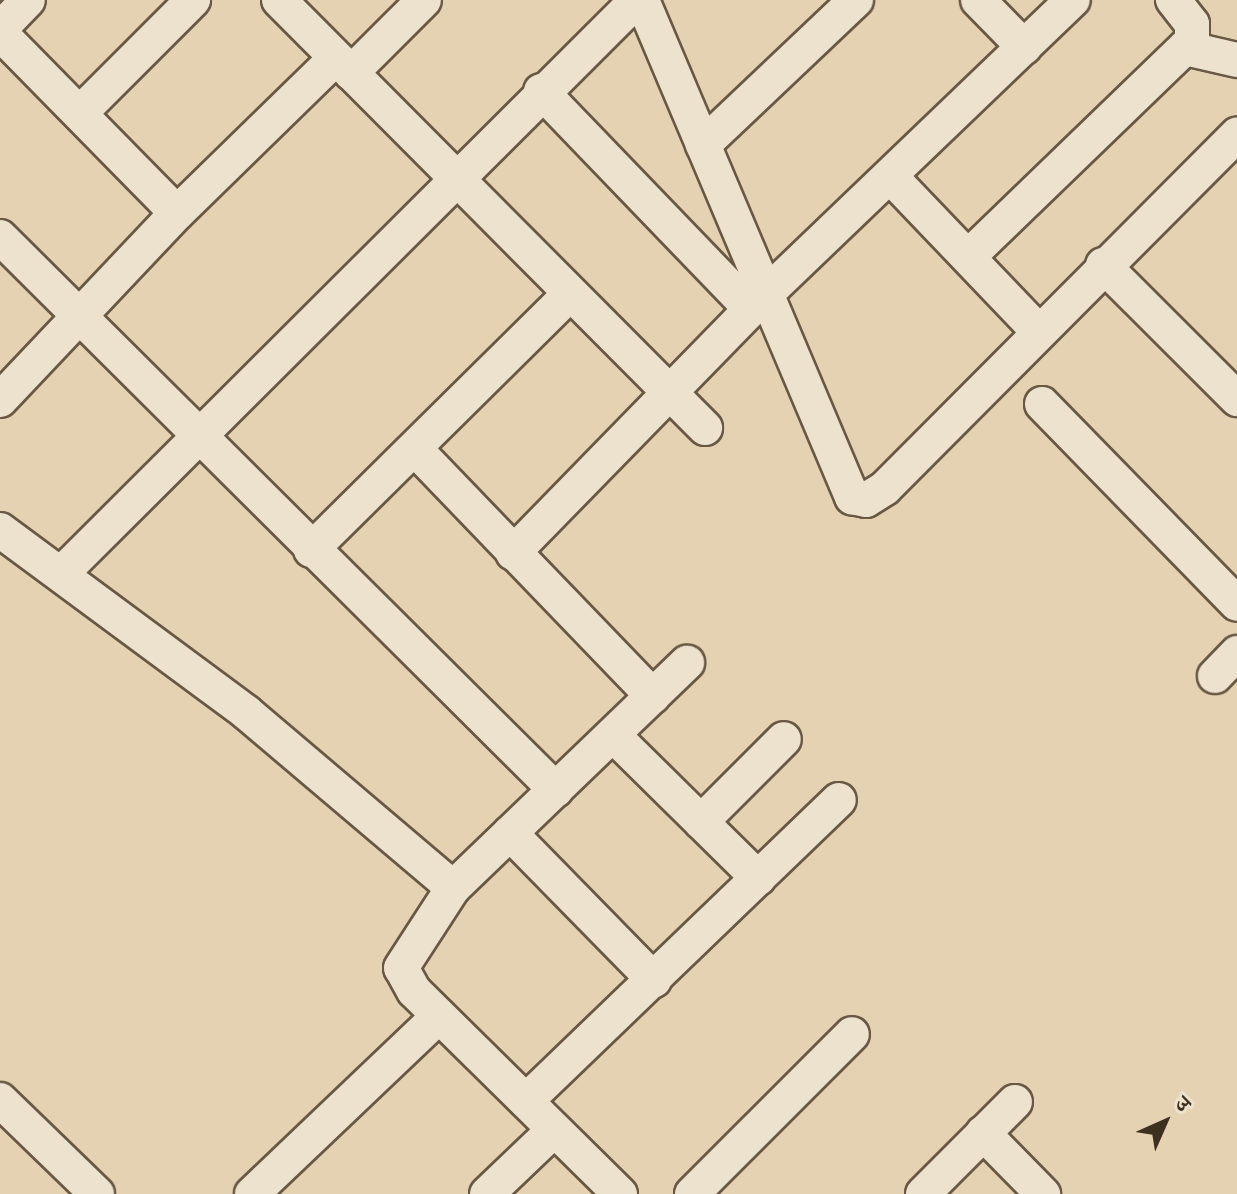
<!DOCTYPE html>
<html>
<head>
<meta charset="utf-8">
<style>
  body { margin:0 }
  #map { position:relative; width:1237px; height:1194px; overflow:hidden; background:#e4d2b2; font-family:"IM FELL English","Noto Serif Devanagari",serif }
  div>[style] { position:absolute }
  .roads { filter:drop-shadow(2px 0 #685844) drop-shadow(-2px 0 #685844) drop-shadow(0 2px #685844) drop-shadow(0 -2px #685844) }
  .minor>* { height:34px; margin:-17px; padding:0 17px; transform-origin:17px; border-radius:17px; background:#ede2cd }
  span { translate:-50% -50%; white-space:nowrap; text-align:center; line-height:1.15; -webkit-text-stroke:6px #ede2cd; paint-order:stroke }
  .north { position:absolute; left:1125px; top:1082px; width:80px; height:80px; -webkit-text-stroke:6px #ede2cd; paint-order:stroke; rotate:45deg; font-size:22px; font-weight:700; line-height:32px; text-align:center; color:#3e301f }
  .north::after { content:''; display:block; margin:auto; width:28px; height:36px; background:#3e301f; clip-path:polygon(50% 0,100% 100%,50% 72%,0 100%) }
</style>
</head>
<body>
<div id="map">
  <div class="roads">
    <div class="minor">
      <i style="left:279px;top:0;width:604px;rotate:45.13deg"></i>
      <i style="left:642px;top:0;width:540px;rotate:67.09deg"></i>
      <i style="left:852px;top:497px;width:14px;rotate:12deg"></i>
      <i style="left:866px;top:500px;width:22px;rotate:-32deg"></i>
      <i style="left:885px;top:488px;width:499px;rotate:-45.1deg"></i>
      <i style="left:978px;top:0;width:66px;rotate:45.6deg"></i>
      <i style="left:0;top:29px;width:40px;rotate:-46deg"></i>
      <i style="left:0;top:33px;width:252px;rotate:45.5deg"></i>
      <i style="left:1185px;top:48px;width:53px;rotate:13deg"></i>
      <i style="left:351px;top:73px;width:103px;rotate:-45deg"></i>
      <i style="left:541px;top:91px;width:303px;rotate:46.1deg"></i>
      <i style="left:80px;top:113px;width:160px;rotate:-45deg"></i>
      <i style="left:703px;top:145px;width:211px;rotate:-43.5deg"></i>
      <i style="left:890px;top:176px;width:213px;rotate:46.3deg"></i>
      <i style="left:0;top:237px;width:784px;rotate:44.85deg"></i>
      <i style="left:968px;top:257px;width:311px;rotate:-44deg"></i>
      <i style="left:1192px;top:41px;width:17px;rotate:-90deg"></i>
      <i style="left:1192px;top:24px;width:31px;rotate:-128deg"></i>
      <i style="left:1103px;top:265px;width:190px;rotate:45deg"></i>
      <i style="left:0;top:400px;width:257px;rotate:-46.6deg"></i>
      <i style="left:177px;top:213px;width:222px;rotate:-44.3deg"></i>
      <i style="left:1042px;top:404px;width:279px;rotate:45.7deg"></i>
      <i style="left:415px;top:449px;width:343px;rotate:46.1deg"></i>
      <i style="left:0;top:530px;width:307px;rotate:36.5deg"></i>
      <i style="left:247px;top:713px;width:270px;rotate:40.3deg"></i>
      <i style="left:311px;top:550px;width:364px;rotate:-44.7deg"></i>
      <i style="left:513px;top:553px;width:362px;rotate:-45.7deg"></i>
      <i style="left:766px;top:294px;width:425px;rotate:-43.8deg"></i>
      <i style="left:62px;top:573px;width:812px;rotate:-44.9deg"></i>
      <i style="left:1215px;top:676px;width:32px;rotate:-46deg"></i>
      <i style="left:613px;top:735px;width:204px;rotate:44.6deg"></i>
      <i style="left:701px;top:822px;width:117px;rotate:-45deg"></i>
      <i style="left:510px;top:833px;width:206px;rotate:45.6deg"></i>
      <i style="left:0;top:1100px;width:135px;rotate:44.1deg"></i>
      <i style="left:526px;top:1101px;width:434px;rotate:-43.9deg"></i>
      <i style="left:983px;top:1133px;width:86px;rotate:45.5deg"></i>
      <i style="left:252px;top:1194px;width:258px;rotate:-43.6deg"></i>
      <i style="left:487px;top:1194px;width:93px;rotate:-43.7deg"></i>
      <i style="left:620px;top:1194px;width:289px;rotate:-135.4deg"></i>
      <i style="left:414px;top:991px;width:26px;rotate:-119deg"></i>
      <i style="left:401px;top:968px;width:95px;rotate:-57deg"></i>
      <i style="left:453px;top:888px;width:325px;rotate:-43.9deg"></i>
      <i style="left:692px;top:1194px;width:226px;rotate:-45deg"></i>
      <i style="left:923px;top:1194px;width:130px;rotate:-45deg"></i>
    </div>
  </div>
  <div class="north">उ</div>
</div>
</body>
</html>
